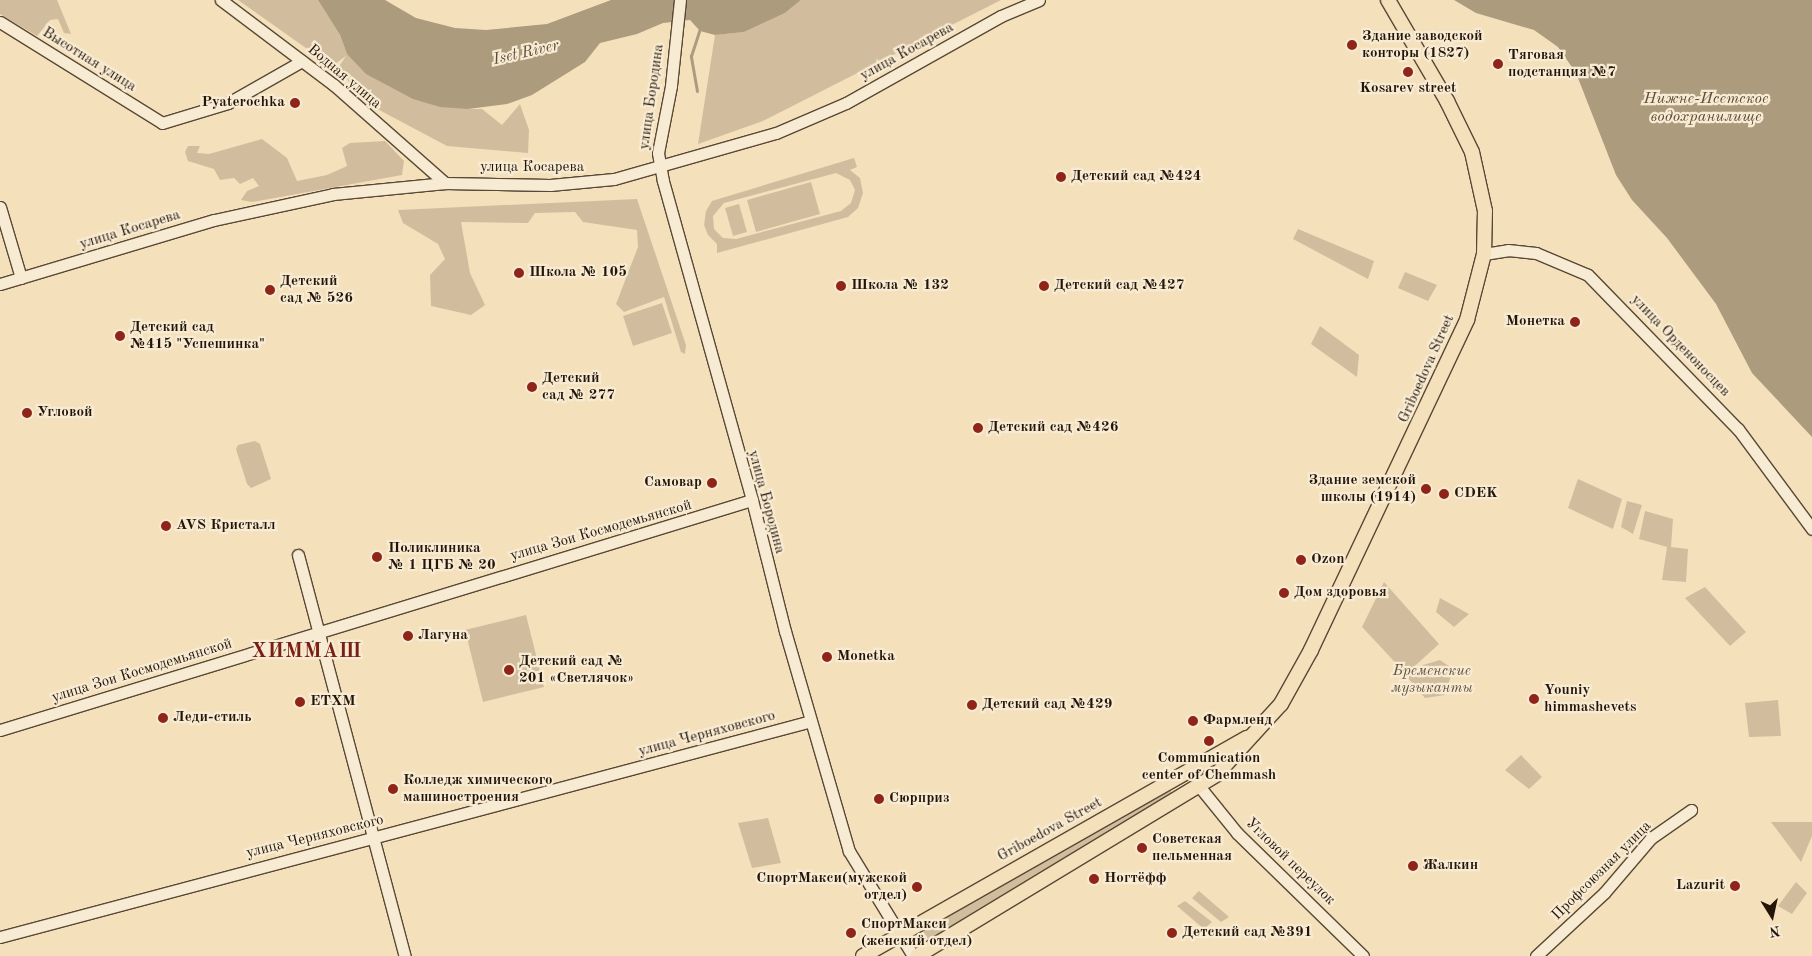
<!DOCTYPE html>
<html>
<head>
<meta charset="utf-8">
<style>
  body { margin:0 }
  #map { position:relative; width:1812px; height:956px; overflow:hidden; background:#f4e0bb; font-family:"Old Standard TT",serif }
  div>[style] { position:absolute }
  .green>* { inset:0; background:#d1bd9d }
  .water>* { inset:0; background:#ad9b7e }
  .stream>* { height:3px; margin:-1.5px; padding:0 1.5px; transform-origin:1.5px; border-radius:1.5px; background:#ad9b7e }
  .roads { filter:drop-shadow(1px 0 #584835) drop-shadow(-1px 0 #584835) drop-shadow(0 1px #584835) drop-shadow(0 -1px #584835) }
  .minor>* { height:11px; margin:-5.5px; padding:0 5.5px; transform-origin:5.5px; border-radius:5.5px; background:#f8ebd3 }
  .major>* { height:14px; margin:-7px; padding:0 7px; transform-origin:7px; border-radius:7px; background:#f4e0bb }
  .dots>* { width:14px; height:14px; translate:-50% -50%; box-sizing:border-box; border:2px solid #f8ebd3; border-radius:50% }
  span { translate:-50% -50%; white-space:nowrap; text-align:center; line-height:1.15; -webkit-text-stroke:4.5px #f8ebd3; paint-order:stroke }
  .poi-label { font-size:15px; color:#241508; font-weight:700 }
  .left { translate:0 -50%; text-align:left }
  .right { translate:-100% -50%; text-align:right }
  .street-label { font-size:15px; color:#241508 }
  .park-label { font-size:15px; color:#61503c; font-style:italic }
  .water-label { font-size:16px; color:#5b4b37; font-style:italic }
  .district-label { font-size:20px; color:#7a1f14; font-weight:700; letter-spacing:1px }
  .north { position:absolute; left:1747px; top:891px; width:50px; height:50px; -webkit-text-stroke:4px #f8ebd3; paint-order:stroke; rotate:170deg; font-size:14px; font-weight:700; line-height:20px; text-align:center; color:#241508 }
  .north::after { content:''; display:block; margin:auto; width:18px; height:22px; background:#241508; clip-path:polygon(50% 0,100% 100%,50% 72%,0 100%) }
</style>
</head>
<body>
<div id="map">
  <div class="green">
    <i style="clip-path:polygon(0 0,57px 0,71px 34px,64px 33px,58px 19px,50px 20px,37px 36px,0 14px)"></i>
    <i style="clip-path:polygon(238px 0,318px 0,340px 35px,347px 54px,468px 109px,482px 109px,502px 125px,520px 104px,529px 130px,528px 153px,447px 146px,366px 103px,338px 68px,346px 56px,335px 64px,327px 63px)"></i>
    <i style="clip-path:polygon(801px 0,1001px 0,763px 121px,698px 144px,715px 35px,744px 32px,785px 13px)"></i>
    <i style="clip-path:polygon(262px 139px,287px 158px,297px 181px,327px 175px,347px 166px,342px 148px,350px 143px,385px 141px,404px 161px,402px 175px,252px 202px,241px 200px,247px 191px,259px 186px,253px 178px,240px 184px,234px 178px,220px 180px,214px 169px,188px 161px,185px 152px,188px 146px,200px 146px,197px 153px,209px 154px)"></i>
    <i style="clip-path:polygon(evenodd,854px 158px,857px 167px,850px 170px,860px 178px,863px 193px,858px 208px,848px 217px,717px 253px,717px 244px,708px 235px,704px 225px,706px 211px,712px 201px,854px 158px,836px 173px,850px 180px,855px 190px,851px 203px,841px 211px,736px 239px,723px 238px,714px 229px,713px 216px,724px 203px,836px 173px)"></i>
    <i style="clip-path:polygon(811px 182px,820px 214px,756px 232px,747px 200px)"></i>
    <i style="clip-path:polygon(637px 199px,686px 345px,685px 354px,681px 352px,664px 297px,624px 312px,616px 304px,638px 247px,637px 230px,583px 222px,575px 212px,535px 213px,528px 223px,461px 222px,470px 273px,485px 305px,471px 315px,431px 306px,430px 275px,445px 259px,438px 244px,403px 223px,398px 210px)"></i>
    <i style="clip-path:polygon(739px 204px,747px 232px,733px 236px,725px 208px)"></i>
    <i style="clip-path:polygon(1298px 229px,1374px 261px,1368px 279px,1293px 239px)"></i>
    <i style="clip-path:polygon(1405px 272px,1437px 285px,1428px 301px,1398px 288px)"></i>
    <i style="clip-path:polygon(662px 303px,672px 333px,633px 346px,623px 316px)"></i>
    <i style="clip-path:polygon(1320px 326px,1359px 355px,1357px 377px,1311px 344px)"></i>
    <i style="clip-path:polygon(255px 441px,260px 444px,271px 479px,251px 488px,247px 484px,236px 449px,238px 445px)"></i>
    <i style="clip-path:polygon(1578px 479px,1622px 499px,1613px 529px,1568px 508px)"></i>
    <i style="clip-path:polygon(1627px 501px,1642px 505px,1633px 534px,1621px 527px)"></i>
    <i style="clip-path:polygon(1645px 511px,1673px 519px,1671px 547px,1688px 549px,1686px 582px,1662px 580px,1667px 547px,1639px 539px)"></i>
    <i style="clip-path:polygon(1384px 582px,1439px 644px,1406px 674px,1362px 627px)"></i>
    <i style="clip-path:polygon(1705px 587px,1746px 632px,1730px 646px,1685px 598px)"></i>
    <i style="clip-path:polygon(1440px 598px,1469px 614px,1454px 627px,1436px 612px)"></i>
    <i style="clip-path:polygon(526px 615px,544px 687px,483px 702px,465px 630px)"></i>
    <i style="clip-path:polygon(1440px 660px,1453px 669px,1445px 695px,1425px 698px,1407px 677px,1423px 665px)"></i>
    <i style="clip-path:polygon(1778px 700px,1781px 736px,1749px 737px,1745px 703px)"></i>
    <i style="clip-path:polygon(1521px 755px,1542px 777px,1529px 789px,1505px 770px)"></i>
    <i style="clip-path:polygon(1168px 786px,1173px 795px,930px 942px,921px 928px)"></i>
    <i style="clip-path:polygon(768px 818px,781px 863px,752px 868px,738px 823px)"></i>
    <i style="clip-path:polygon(1771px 822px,1812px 822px,1812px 836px,1801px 862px)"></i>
    <i style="clip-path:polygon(1796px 882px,1807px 893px,1792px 914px,1778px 906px)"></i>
    <i style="clip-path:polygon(1199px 891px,1229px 917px,1221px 922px,1192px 898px)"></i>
    <i style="clip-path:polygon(1185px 901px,1212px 922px,1204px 929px,1177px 906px)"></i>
  </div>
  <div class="water">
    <i style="clip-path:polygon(318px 0,385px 0,416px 18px,455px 28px,486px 30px,547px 24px,611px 0,801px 0,785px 13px,744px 32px,715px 35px,700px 31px,690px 20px,663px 23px,637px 34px,600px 43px,585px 62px,532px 95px,507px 104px,468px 109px,440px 107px,413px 99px,366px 74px,347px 54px,340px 35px)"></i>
    <i style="clip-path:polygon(1454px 0,1812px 0,1812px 437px,1752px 373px,1716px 304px,1667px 238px,1632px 200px,1616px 175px,1576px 73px,1558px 47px,1534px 30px,1476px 13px)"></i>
  </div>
  <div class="stream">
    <i style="left:697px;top:91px;width:36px;rotate:-100deg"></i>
    <i style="left:691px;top:56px;width:28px;rotate:-72deg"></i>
  </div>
  <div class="roads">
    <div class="minor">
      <i style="left:221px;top:0;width:141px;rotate:37deg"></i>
      <i style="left:334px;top:85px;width:148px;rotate:41.4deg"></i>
      <i style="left:680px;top:0;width:86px;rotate:96deg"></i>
      <i style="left:671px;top:86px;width:68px;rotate:101deg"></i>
      <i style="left:658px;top:153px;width:28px;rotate:80deg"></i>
      <i style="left:663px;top:181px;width:331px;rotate:74.4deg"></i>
      <i style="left:752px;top:500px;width:135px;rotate:75.9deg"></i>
      <i style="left:785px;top:631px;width:229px;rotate:73.8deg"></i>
      <i style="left:849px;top:851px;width:123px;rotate:58.6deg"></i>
      <i style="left:0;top:22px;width:191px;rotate:31.9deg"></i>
      <i style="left:162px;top:123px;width:69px;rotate:-16.9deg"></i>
      <i style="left:228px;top:103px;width:85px;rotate:-29.6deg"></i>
      <i style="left:0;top:207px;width:74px;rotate:73.5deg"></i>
      <i style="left:1484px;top:254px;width:24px;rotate:-9deg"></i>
      <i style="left:1508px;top:250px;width:28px;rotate:6deg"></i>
      <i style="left:1536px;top:253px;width:56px;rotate:22.9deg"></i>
      <i style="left:1588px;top:275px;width:215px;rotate:45.8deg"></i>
      <i style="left:1738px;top:429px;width:124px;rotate:53.5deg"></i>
      <i style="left:0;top:284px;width:223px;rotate:-16.7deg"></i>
      <i style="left:214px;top:220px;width:122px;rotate:-12.3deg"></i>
      <i style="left:333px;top:194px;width:113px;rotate:-5.6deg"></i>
      <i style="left:445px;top:183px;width:105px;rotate:1.1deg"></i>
      <i style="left:550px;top:185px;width:64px;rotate:-5.4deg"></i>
      <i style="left:614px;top:179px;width:168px;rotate:-15.9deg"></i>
      <i style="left:776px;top:133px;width:76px;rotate:-23.2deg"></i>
      <i style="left:846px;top:103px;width:178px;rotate:-29.3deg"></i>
      <i style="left:1001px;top:16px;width:41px;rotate:-22.8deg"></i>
      <i style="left:298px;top:555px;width:415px;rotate:75.1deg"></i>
      <i style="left:0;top:730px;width:786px;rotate:-17.01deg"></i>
      <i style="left:1199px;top:786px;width:60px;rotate:51deg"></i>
      <i style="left:1237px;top:833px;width:176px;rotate:44.3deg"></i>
      <i style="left:0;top:937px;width:839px;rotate:-14.91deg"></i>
      <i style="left:1536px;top:956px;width:93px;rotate:-42.8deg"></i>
      <i style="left:1604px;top:893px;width:72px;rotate:-49.5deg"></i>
      <i style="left:1651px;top:838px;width:49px;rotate:-35deg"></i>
    </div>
    <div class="major">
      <i style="left:863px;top:956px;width:442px;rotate:-29.6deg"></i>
      <i style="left:917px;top:956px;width:351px;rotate:-31.2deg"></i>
      <i style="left:1217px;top:774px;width:95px;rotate:-47.6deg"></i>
      <i style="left:1281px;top:704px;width:62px;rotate:-60.9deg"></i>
      <i style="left:1311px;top:650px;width:365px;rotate:-64.7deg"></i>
      <i style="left:1467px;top:320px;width:68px;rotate:-75.6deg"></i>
      <i style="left:1484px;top:254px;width:43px;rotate:-88.7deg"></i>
      <i style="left:1485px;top:211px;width:60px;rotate:-102.4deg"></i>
      <i style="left:1472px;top:152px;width:57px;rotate:-116.1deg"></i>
      <i style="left:1447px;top:101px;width:117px;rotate:-120.3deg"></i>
    </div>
  </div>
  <div class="dots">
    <i style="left:1352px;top:45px;background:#8f2418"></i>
    <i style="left:1498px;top:64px;background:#8f2418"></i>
    <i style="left:1408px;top:72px;background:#8f2418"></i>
    <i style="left:295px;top:103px;background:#8f2418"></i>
    <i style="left:1061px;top:177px;background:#8f2418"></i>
    <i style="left:519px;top:273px;background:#8f2418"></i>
    <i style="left:841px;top:286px;background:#8f2418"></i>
    <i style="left:1044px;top:286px;background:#8f2418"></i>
    <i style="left:270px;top:290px;background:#8f2418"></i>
    <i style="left:1575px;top:322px;background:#8f2418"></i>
    <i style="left:120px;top:336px;background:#8f2418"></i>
    <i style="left:532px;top:387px;background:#8f2418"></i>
    <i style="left:27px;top:413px;background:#8f2418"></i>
    <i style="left:978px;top:428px;background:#8f2418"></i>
    <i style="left:712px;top:483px;background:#8f2418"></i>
    <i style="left:1426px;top:489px;background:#8f2418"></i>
    <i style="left:1444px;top:494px;background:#8f2418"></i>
    <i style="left:166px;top:526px;background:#8f2418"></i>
    <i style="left:377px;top:557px;background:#8f2418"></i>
    <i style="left:1301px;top:560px;background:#8f2418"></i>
    <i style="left:1284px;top:593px;background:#8f2418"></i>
    <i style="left:408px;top:636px;background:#8f2418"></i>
    <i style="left:827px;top:657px;background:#8f2418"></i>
    <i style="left:509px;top:670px;background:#8f2418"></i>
    <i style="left:1534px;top:699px;background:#8f2418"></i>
    <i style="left:300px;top:702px;background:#8f2418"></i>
    <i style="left:972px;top:705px;background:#8f2418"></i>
    <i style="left:163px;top:718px;background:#8f2418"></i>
    <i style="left:1193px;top:721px;background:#8f2418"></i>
    <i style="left:1209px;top:741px;background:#8f2418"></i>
    <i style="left:393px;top:789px;background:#8f2418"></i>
    <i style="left:879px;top:799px;background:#8f2418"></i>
    <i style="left:1142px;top:848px;background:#8f2418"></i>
    <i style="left:1413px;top:866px;background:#8f2418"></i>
    <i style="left:1094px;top:879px;background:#8f2418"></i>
    <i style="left:1735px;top:886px;background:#8f2418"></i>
    <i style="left:917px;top:887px;background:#8f2418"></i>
    <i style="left:851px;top:933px;background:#8f2418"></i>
    <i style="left:1172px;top:933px;background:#8f2418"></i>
  </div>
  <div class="poi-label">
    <span class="left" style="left:1362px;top:45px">Здание заводской<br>конторы (1827)</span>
    <span class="left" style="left:1508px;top:64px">Тяговая<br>подстанция №7</span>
    <span style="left:1408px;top:89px">Kosarev street</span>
    <span class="right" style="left:285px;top:103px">Pyaterochka</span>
    <span class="left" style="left:1071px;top:177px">Детский сад №424</span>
    <span class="left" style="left:529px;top:273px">Школа № 105</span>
    <span class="left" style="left:280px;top:290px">Детcкий<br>сад № 526</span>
    <span class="left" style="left:851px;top:286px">Школа № 132</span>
    <span class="left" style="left:1054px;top:286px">Детский сад №427</span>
    <span class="right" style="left:1565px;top:322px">Монетка</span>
    <span class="left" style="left:130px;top:336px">Детский сад<br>№415 "Успешинка"</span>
    <span class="left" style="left:542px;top:387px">Детcкий<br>сад № 277</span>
    <span class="left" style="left:37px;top:413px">Угловой</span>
    <span class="left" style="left:988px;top:428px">Детский сад №426</span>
    <span class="right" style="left:1416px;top:489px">Здание земской<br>школы (1914)</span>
    <span class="right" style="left:702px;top:483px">Самовар</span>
    <span class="left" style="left:1454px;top:494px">CDEK</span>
    <span class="left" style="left:176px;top:526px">AVS Кристалл</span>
    <span class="left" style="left:388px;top:557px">Поликлиника<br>№ 1 ЦГБ № 20</span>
    <span class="left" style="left:1311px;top:560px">Ozon</span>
    <span class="left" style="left:1294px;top:593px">Дом здоровья</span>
    <span class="left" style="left:418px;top:636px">Лагуна</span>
    <span class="left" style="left:837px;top:657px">Monetka</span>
    <span class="left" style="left:519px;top:670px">Детский сад №<br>201 «Светлячок»</span>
    <span class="left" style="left:1544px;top:699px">Youniy<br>himmashevets</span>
    <span class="left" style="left:310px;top:702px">ЕТХМ</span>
    <span class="left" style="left:982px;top:705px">Детский сад №429</span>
    <span class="left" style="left:173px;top:718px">Леди-стиль</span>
    <span class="left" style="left:1203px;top:721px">Фармленд</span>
    <span style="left:1209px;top:767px">Communication<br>center of Chemmash</span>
    <span class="left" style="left:403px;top:789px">Колледж химического<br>машиностроения</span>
    <span class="left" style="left:889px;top:799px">Сюрприз</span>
    <span class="left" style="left:1152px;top:848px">Советская<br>пельменная</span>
    <span class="left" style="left:1423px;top:866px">Жалкин</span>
    <span class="right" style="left:907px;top:887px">СпортМакси(мужской<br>отдел)</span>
    <span class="left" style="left:1104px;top:879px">Ногтёфф</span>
    <span class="right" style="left:1725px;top:886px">Lazurit</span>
    <span class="left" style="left:861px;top:933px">СпортМакси<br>(женский отдел)</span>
    <span class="left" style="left:1182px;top:933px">Детский сад №391</span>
  </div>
  <div class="street-label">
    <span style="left:907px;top:52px;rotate:-29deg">улица Косарева</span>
    <span style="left:89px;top:60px;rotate:32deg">Высотная улица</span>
    <span style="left:344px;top:77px;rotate:40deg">Водная улица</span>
    <span style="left:652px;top:97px;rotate:-82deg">улица Бородина</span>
    <span style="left:532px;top:168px">улица Косарева</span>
    <span style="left:130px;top:230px;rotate:-17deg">улица Косарева</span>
    <span style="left:1680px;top:346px;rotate:46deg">улица Орденоносцев</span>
    <span style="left:1427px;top:369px;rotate:-66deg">Griboedova Street</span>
    <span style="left:766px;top:502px;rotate:75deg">улица Бородина</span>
    <span style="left:601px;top:531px;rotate:-16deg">улица Зои Космодемьянской</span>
    <span style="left:142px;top:671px;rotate:-17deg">улица Зои Космодемьянской</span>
    <span style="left:707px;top:734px;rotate:-15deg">улица Черняховского</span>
    <span style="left:1050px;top:830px;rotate:-29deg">Griboedova Street</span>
    <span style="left:315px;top:837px;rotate:-14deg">улица Черняховского</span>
    <span style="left:1290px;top:862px;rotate:44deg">Угловой переулок</span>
    <span style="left:1602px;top:871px;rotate:-45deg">Профсоюзная улица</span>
  </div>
  <div class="park-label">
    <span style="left:1432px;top:680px">Бременские<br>музыканты</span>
  </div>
  <div class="water-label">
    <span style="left:526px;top:53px;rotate:-13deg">Iset River</span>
    <span style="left:1706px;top:108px">Нижне-Исетское<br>водохранилище</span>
  </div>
  <div class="district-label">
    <span style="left:307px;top:652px">ХИММАШ</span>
  </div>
  <div class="north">N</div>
</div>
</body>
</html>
